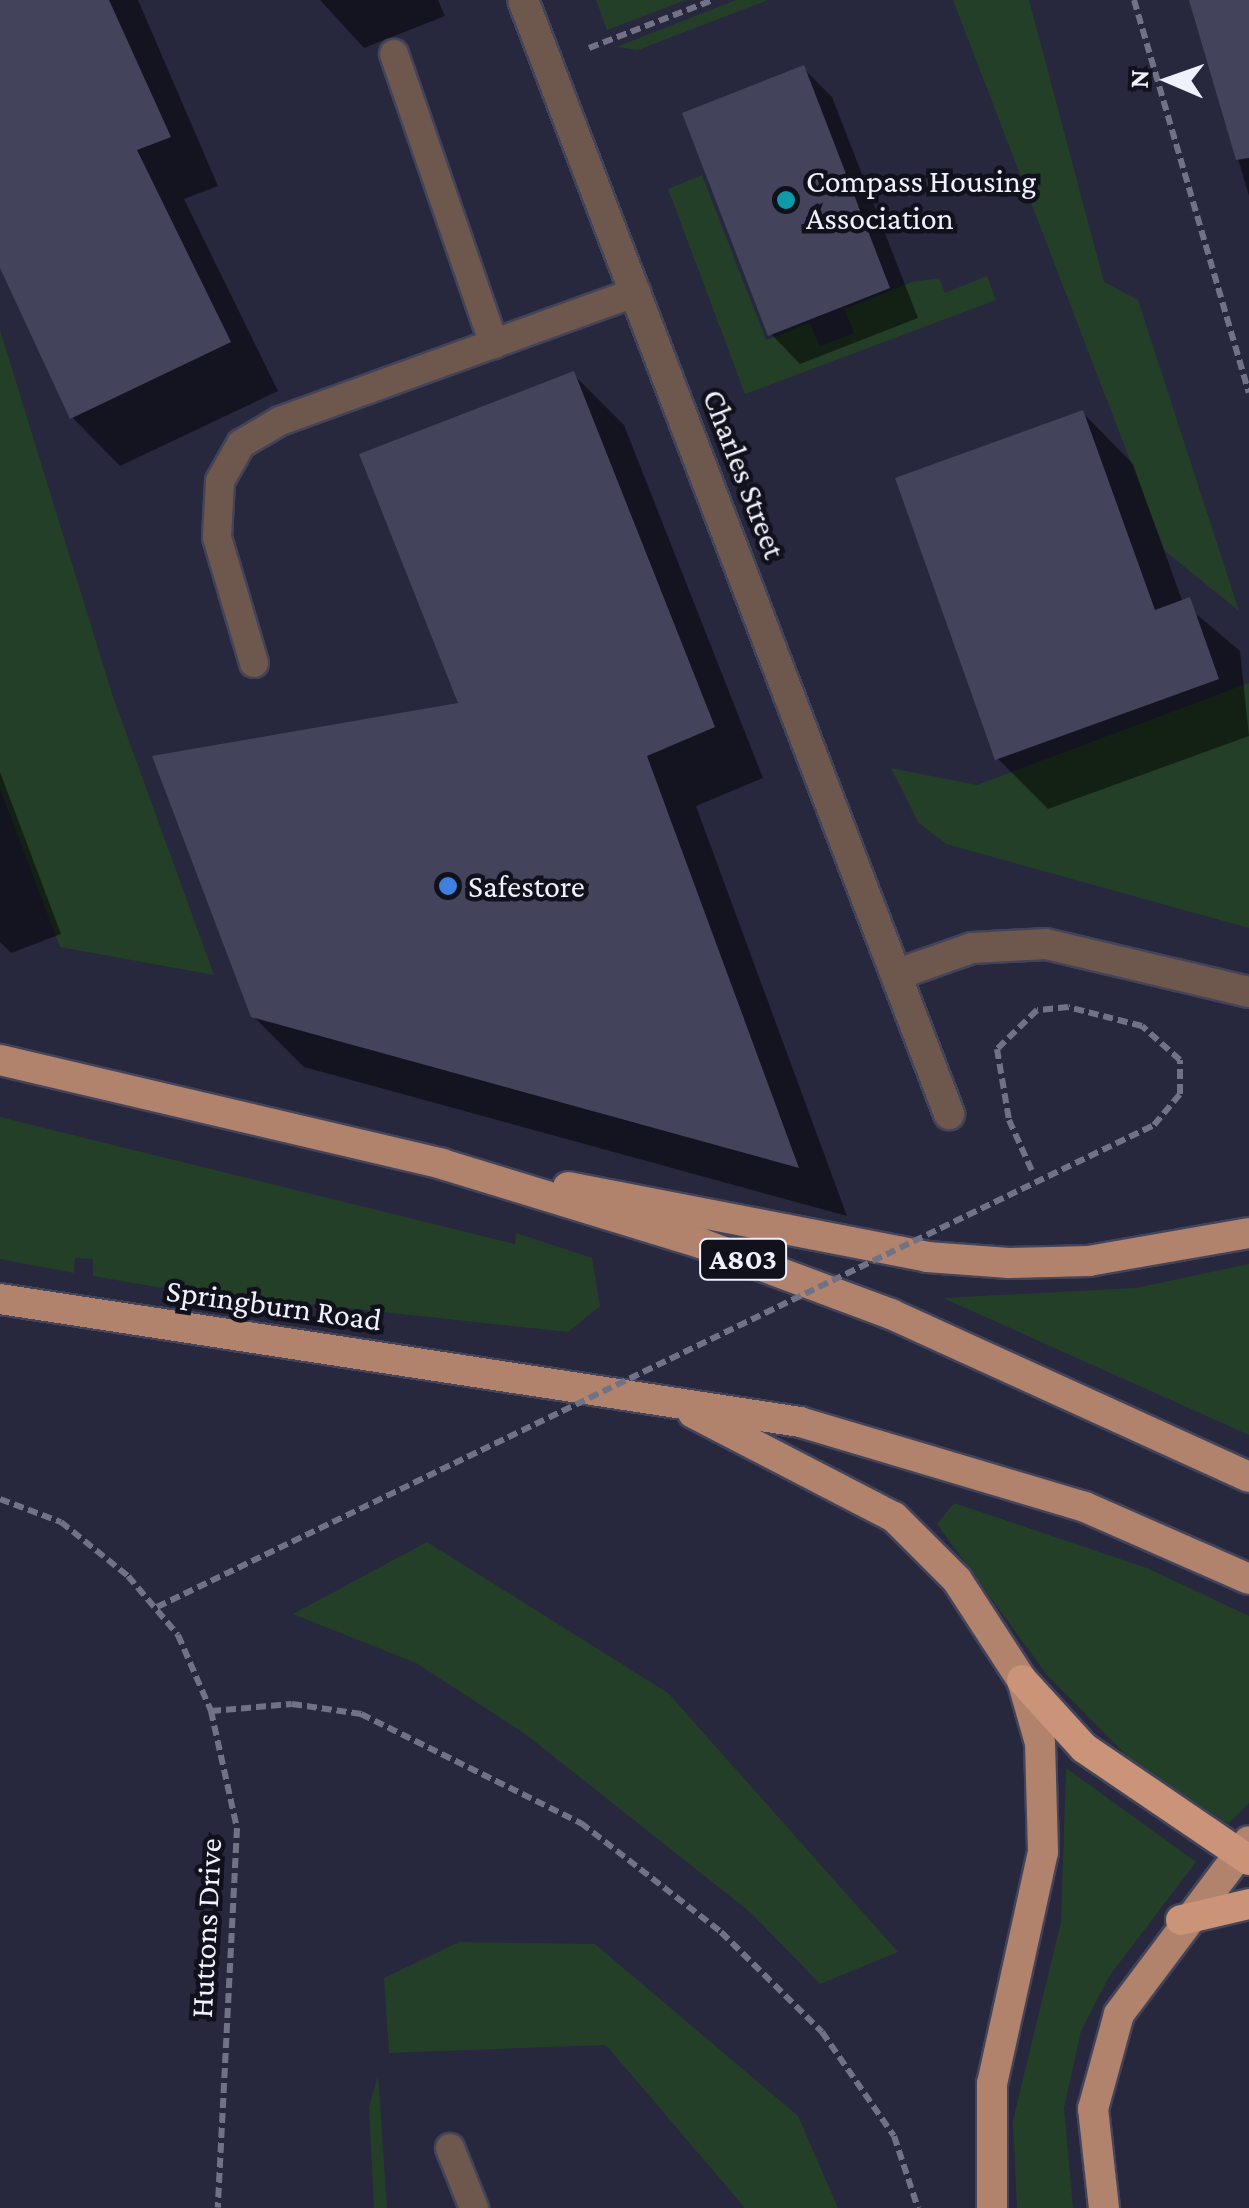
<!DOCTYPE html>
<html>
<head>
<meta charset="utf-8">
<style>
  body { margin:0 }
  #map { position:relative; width:1249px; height:2208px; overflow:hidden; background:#27273e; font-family:"Crimson Pro",serif }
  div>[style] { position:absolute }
  .green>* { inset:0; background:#243f28 }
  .shadow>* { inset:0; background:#0007 }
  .building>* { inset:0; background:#43435c }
  .path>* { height:6px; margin-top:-3px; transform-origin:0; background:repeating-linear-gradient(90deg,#727286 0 10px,transparent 0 15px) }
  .roads { filter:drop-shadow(2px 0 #434359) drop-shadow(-2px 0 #434359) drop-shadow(0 2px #434359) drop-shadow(0 -2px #434359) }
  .service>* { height:28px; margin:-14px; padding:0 14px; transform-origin:14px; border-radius:14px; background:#6e574c }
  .minor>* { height:30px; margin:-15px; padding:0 15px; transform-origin:15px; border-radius:15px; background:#6e574c }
  .primary>* { height:30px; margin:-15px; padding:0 15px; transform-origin:15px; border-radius:15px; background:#b1826c }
  .motorway>* { height:30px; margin:-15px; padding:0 15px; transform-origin:15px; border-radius:15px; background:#cb9378 }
  .path-bridge>* { height:6px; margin-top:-3px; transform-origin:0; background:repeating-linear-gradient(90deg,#727286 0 10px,transparent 0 15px) }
  .dots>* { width:28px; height:28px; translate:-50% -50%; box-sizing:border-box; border:5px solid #11111c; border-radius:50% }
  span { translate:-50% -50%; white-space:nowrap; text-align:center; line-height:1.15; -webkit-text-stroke:9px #11111c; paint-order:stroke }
  .shield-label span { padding:2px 8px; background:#11111c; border:2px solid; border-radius:8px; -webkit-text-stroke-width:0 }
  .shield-label { font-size:30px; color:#f0f1fe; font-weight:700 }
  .poi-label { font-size:32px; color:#f0f1fe }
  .left { translate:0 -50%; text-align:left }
  .street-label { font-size:32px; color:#f0f1fe }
  .north { position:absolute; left:1119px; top:30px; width:100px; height:100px; -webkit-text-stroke:8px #11111c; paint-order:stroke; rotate:272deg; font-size:28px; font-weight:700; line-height:40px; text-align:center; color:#f0f1fe }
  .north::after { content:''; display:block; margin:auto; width:35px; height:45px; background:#f0f1fe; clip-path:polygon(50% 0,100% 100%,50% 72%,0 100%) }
</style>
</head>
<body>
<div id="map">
  <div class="green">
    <i style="clip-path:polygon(596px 0,686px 0,607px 30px)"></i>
    <i style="clip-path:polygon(736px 0,768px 0,638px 50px,616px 47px)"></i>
    <i style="clip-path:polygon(953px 0,1029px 0,1104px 282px,1138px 300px,1239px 611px,1165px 551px)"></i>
    <i style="clip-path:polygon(702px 175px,766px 340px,810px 323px,820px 346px,854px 333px,845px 309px,912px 282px,939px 278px,945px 293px,987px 276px,996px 300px,745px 394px,668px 189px)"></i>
    <i style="clip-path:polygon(0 330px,112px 694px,214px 975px,60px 947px,0 788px)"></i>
    <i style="clip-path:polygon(1249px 683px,1249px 928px,946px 844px,918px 822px,891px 768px,977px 785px)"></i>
    <i style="clip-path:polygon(0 1117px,515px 1244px,516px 1233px,592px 1258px,600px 1306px,568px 1332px,162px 1288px,93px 1276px,93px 1259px,75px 1258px,74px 1273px,0 1259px)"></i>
    <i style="clip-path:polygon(1249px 1264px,1249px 1435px,943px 1298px,1136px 1288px)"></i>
    <i style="clip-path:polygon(954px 1503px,1147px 1568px,1249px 1616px,1249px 1803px,1228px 1824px,1131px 1760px,1047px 1675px,937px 1524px)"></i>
    <i style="clip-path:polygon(427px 1542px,668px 1693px,898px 1952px,820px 1984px,750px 1912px,524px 1733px,416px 1663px,293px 1614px)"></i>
    <i style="clip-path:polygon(1066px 1768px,1196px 1862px,1110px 1975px,1081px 2031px,1064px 2108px,1073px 2208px,1017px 2208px,1013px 2120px,1061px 1922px)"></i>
    <i style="clip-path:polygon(459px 1942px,595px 1944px,798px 2116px,838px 2208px,745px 2208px,606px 2045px,389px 2053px,384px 1978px)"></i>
    <i style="clip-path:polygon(378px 2075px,380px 2103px,387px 2208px,374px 2208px,369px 2107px)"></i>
  </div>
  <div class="shadow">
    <i style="clip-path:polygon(0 0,138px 0,218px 186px,184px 199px,278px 391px,120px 466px,72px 417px,0 255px)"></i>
    <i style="clip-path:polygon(320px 0,438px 0,445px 16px,364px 48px)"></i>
    <i style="clip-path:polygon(1191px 0,1249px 0,1249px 196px)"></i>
    <i style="clip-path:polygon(803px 68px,832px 97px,918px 318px,800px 364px,771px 334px)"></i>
    <i style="clip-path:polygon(573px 374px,624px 425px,763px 778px,696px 806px,847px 1216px,304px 1067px,253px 1016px,461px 705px)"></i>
    <i style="clip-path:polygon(1083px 413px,1133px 464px,1183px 603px,1240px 651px,1249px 736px,1048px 809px,997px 758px)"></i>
    <i style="clip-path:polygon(0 772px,61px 934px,11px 953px,0 942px)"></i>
  </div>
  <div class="building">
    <i style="clip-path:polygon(0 0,109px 0,171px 137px,137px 150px,231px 342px,70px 419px,0 268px)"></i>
    <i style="clip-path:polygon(1189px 0,1249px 0,1249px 158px,1236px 160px)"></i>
    <i style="clip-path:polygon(804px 65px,890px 288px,768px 336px,682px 113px)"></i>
    <i style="clip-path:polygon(574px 371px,715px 727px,647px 756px,799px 1168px,251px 1017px,152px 756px,458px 703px,359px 454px)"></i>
    <i style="clip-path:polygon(1083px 410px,1155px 610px,1190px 597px,1219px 679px,995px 760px,895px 478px)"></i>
  </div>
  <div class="path">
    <i style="left:1134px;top:0;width:409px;rotate:73.7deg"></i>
    <i style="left:589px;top:48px;width:133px;rotate:-21.2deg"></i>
    <i style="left:1009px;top:1120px;width:56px;rotate:65.7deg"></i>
    <i style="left:0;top:1499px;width:65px;rotate:20.7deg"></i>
    <i style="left:61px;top:1522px;width:86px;rotate:38.9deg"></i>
    <i style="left:128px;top:1576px;width:77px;rotate:49.7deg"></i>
    <i style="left:178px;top:1635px;width:83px;rotate:66.5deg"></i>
    <i style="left:211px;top:1711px;width:120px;rotate:77.5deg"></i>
    <i style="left:237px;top:1828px;width:380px;rotate:92.9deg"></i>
    <i style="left:211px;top:1711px;width:81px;rotate:-4.9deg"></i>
    <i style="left:292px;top:1704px;width:70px;rotate:8.2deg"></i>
    <i style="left:361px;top:1714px;width:246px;rotate:26.4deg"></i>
    <i style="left:581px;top:1823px;width:177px;rotate:37.9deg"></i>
    <i style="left:721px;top:1932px;width:142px;rotate:44.7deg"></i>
    <i style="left:822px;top:2032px;width:126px;rotate:55.3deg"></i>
    <i style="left:894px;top:2136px;width:76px;rotate:71.6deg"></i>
  </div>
  <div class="roads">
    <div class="service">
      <i style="left:394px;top:54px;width:307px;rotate:71deg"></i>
      <i style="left:254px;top:663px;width:131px;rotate:-106.4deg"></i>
      <i style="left:217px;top:537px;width:56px;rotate:-86.9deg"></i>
      <i style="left:220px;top:481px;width:43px;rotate:-60.4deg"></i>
      <i style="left:241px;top:444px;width:45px;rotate:-30.5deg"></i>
      <i style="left:280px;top:421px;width:379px;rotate:-19.9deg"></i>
      <i style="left:450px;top:2148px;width:65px;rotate:68.2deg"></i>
    </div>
    <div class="minor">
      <i style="left:523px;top:0;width:1193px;rotate:69.07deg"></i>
      <i style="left:898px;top:974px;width:78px;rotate:-19.4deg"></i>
      <i style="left:972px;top:948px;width:74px;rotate:-3.1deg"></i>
      <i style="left:1046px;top:944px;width:209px;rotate:13.3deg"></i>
    </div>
    <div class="primary">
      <i style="left:0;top:1060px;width:454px;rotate:13.2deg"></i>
      <i style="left:442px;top:1164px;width:270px;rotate:17deg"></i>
      <i style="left:700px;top:1243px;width:204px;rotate:20.4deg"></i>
      <i style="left:891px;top:1314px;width:393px;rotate:24.5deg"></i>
      <i style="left:568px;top:1187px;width:366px;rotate:11deg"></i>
      <i style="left:927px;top:1257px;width:82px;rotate:4.2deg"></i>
      <i style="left:1009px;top:1263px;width:80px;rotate:-1.4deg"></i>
      <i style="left:1089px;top:1261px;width:162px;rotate:-9.9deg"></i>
      <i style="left:0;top:1299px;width:809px;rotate:8.74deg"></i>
      <i style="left:800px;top:1422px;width:297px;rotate:16.6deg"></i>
      <i style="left:1085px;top:1507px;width:179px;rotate:23.7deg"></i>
      <i style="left:693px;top:1413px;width:226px;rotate:27.4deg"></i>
      <i style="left:894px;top:1517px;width:89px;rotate:45deg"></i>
      <i style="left:957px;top:1580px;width:119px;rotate:57deg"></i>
      <i style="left:1022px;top:1680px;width:66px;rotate:74.1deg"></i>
      <i style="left:1040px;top:1743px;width:109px;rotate:88.4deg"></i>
      <i style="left:1043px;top:1852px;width:237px;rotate:102.4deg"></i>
      <i style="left:992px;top:2083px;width:125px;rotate:90deg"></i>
      <i style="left:1104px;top:2208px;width:100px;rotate:-96.3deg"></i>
      <i style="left:1093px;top:2109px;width:98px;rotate:-74.7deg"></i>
      <i style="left:1119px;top:2014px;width:216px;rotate:-53.1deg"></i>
    </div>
    <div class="motorway">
      <i style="left:1022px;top:1680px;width:92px;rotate:47.6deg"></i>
      <i style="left:1084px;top:1748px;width:199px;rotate:34.2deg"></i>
      <i style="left:1181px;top:1920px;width:70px;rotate:-13.2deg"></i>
    </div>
  </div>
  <div class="path-bridge">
    <i style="left:157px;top:1607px;width:1107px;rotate:-25.8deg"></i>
    <i style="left:1154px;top:1125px;width:40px;rotate:-50deg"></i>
    <i style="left:1180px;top:1094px;width:34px;rotate:-90deg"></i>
    <i style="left:1180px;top:1060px;width:51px;rotate:-138.2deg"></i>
    <i style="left:1142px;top:1026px;width:76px;rotate:-165.6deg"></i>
    <i style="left:1068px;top:1007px;width:31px;rotate:174deg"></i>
    <i style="left:1037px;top:1010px;width:56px;rotate:135.7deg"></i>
    <i style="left:997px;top:1049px;width:72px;rotate:80.4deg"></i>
  </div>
  <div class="dots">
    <i style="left:786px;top:200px;background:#0f9aa8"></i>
    <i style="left:448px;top:886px;background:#3f7fe0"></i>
  </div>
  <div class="shield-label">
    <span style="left:743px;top:1259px">A803</span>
  </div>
  <div class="poi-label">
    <span class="left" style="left:806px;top:200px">Compass Housing<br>Association</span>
    <span class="left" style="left:468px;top:886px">Safestore</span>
  </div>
  <div class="street-label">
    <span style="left:744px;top:474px;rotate:69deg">Charles Street</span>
    <span style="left:274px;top:1305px;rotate:8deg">Springburn Road</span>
    <span style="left:206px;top:1928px;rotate:-87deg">Huttons Drive</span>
  </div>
  <div class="north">N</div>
</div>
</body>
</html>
